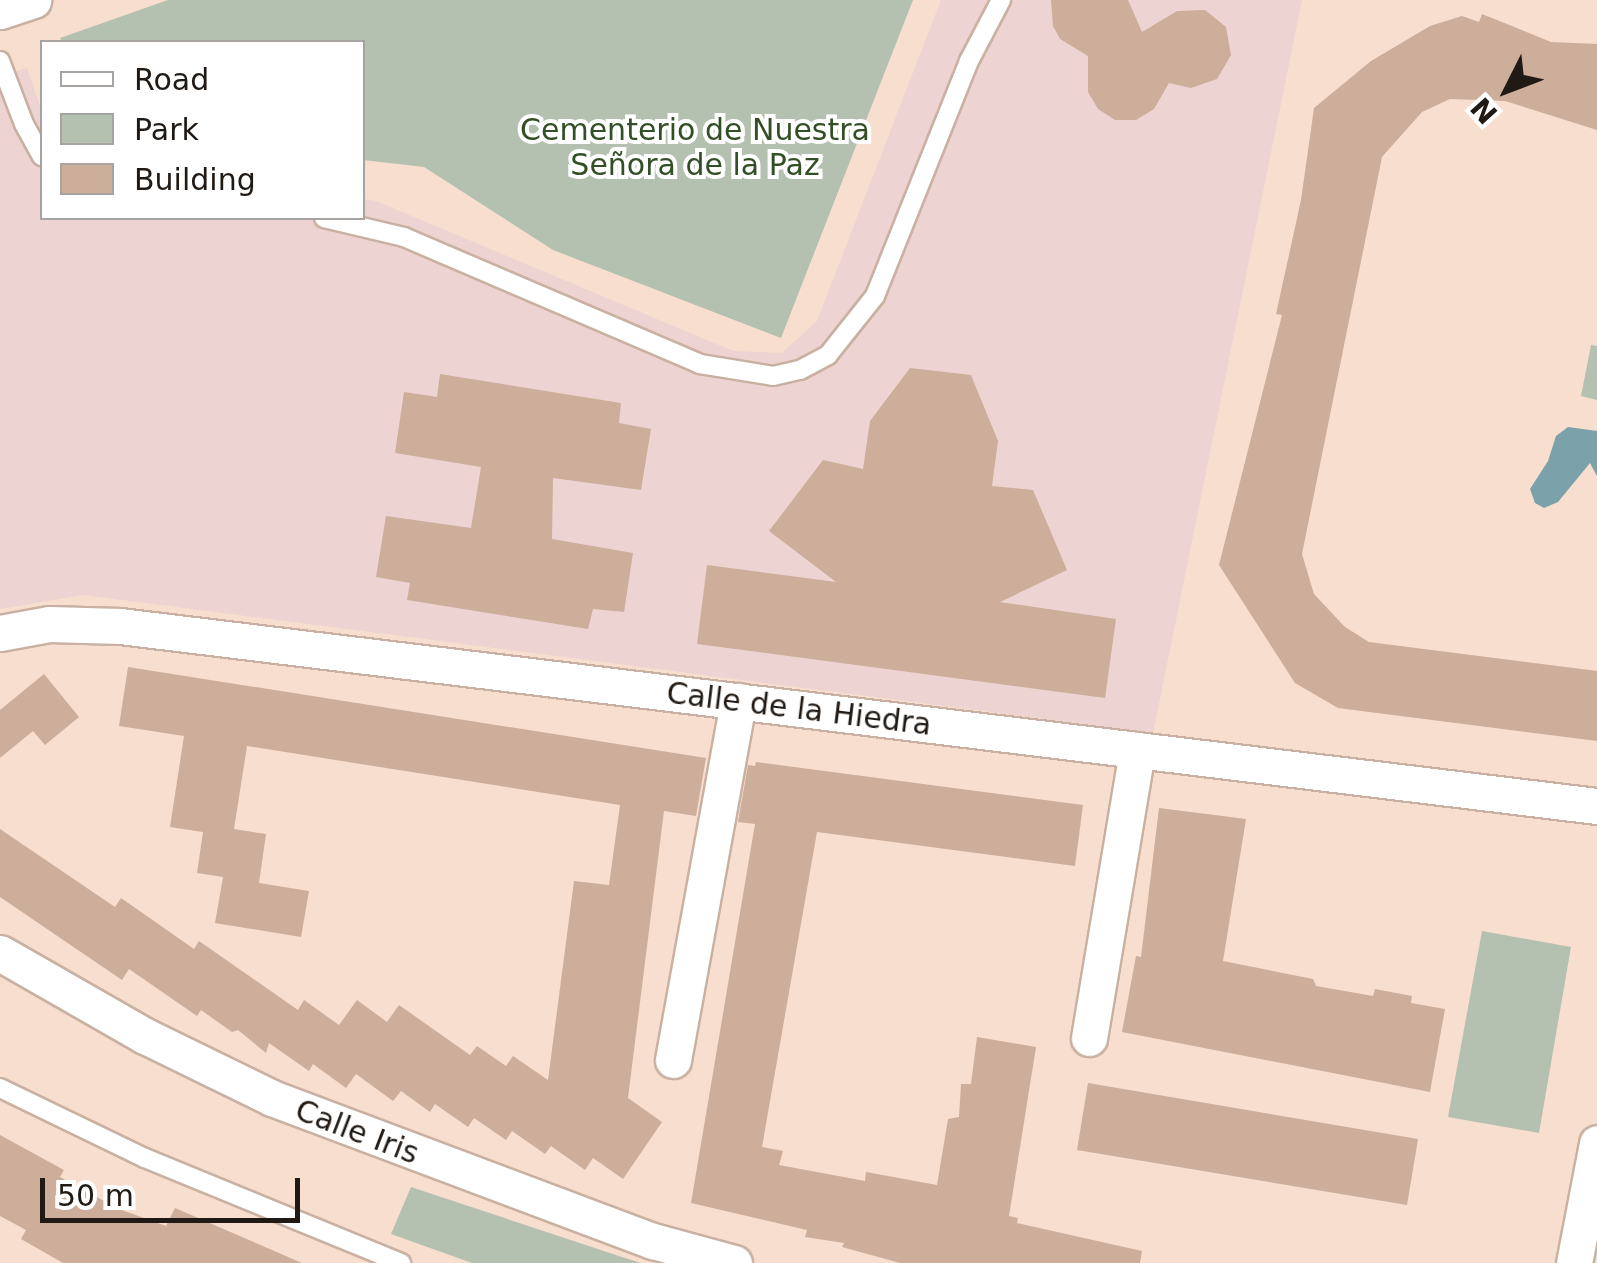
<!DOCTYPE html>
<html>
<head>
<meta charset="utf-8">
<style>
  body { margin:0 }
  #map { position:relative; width:1597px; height:1263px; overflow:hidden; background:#f7dece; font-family:"DejaVu Sans",sans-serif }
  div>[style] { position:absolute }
  .education>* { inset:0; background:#edd3d1 }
  .green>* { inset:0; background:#b5c1b0 }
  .water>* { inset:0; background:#7ba1ab }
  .building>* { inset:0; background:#ccae9b }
  .roads { filter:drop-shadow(2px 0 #c8b1a2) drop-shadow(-2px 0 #c8b1a2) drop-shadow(0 2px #c8b1a2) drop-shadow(0 -2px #c8b1a2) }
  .lane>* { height:18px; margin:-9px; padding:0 9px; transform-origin:9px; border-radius:9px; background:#fff }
  .street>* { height:35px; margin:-17.5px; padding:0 17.5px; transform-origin:17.5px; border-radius:17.5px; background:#fff }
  span { translate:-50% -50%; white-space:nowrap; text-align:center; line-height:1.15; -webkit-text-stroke:8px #fff; paint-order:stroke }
  .park-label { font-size:30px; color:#334f26 }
  .street-label { font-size:30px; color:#211913 }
  .legend { position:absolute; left:40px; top:40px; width:325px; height:180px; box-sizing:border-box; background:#fff; border:2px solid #a6a3a1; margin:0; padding:12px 18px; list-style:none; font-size:30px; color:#211913 }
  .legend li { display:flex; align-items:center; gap:20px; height:50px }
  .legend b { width:50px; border:2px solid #a6a3a1 }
  .north { position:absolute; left:1457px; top:40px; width:100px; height:100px; -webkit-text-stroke:8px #fff; paint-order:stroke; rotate:228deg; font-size:28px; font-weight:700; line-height:40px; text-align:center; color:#211913 }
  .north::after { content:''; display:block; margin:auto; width:35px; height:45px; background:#211913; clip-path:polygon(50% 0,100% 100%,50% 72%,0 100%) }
  .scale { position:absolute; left:40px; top:1178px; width:260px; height:45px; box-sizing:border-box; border:5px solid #211913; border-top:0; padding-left:12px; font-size:30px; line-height:35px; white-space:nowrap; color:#211913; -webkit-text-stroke:8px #fff; paint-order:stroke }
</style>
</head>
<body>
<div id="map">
  <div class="education">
    <i style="clip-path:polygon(941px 0,1302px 0,1153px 733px,83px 595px,0 609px,0 76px,27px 68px,42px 112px,42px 218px,362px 218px,363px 199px,376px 201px,733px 351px,782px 353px,817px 321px)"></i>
  </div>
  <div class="green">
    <i style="clip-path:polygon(168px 0,913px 0,781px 338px,553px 250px,424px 167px,363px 160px,362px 42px,62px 42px,60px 38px)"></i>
    <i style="clip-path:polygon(1591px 345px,1597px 346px,1597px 400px,1581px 396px)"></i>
    <i style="clip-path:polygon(1482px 931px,1571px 947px,1539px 1133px,1448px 1117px)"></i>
    <i style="clip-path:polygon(411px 1187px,622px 1257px,641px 1263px,472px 1263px,391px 1234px)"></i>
  </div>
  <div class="water">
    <i style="clip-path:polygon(1568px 427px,1597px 431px,1597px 476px,1590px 463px,1558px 502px,1544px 508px,1535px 503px,1530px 489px,1548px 461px,1556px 436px)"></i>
  </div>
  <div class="building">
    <i style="clip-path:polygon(1051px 0,1128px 0,1142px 32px,1177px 11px,1205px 10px,1226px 27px,1231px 55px,1217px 79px,1191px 88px,1169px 83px,1154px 109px,1136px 120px,1115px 120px,1098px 109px,1088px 92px,1088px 56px,1060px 39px,1053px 26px)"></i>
    <i style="clip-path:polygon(1482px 14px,1551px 42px,1597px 44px,1597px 130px,1505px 101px,1450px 99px,1422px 112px,1382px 157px,1302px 554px,1314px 594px,1345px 627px,1369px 642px,1597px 671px,1597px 741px,1338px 708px,1295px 683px,1219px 565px,1282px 315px,1276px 314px,1301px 200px,1314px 108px,1371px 61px,1430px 26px,1462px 16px,1479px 22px)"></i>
    <i style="clip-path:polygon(910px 368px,971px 375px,998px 441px,992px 486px,1033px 490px,1067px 570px,1000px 602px,1116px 619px,1105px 698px,697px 644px,707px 565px,836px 582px,769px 531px,823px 460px,863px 469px,870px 421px)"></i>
    <i style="clip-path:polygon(440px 374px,621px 403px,619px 423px,651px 429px,641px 490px,553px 478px,552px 539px,633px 553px,624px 612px,593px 609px,588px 629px,407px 600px,410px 583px,376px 577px,386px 516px,471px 528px,481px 467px,395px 453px,404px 392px,437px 397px)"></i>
    <i style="clip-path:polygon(128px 667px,706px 758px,696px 816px,664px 811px,628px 1098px,662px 1122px,623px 1179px,593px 1158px,585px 1170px,551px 1146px,545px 1154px,512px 1131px,506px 1140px,474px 1118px,468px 1127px,435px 1104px,430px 1112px,401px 1091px,393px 1101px,356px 1074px,346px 1088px,313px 1064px,309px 1071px,269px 1043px,266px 1053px,238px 1030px,232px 1032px,201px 1010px,197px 1016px,129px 969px,122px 980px,0 897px,0 829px,115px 907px,121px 898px,194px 949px,199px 941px,298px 1010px,304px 1000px,339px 1025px,357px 1000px,387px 1022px,399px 1005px,470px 1055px,477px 1046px,506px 1066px,513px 1056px,548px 1080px,574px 881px,609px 885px,620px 805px,247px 746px,234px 829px,266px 834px,259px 883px,309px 891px,301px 937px,215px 923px,223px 877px,197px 873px,203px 832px,170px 827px,184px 736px,119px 726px)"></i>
    <i style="clip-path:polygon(44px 674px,79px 717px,45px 745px,33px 731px,0 758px,0 710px)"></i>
    <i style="clip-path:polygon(756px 762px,1083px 805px,1075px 866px,817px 832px,762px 1147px,783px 1151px,779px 1165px,865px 1181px,866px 1172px,937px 1185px,948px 1119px,959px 1117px,961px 1084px,971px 1084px,977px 1037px,1036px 1047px,1009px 1216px,1018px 1218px,1017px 1223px,1142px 1251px,1140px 1263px,900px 1263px,842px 1247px,844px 1243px,805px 1237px,807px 1230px,691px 1203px,755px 824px,738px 822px,748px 765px,755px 766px)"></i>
    <i style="clip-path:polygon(1159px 808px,1246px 819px,1223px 961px,1313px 979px,1316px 986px,1373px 996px,1375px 989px,1412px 996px,1411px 1003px,1445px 1009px,1430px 1092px,1122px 1032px,1136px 956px,1141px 957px)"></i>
    <i style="clip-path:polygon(1088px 1083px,1418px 1139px,1407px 1205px,1077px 1150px)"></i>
    <i style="clip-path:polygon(0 1135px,64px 1170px,60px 1177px,119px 1209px,166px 1226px,175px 1208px,302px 1263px,63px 1263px,21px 1239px,26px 1230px,0 1216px)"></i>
  </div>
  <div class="roads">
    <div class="lane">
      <i style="left:0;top:61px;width:67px;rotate:69.1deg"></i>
      <i style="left:24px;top:124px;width:37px;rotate:61deg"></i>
      <i style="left:324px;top:218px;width:82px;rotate:13.4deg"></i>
      <i style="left:404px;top:237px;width:322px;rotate:23.2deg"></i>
      <i style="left:700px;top:364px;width:74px;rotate:9.3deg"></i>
      <i style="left:773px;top:376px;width:28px;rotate:-13deg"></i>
      <i style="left:800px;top:370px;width:32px;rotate:-28deg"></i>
      <i style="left:828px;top:355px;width:75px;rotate:-51.5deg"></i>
      <i style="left:875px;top:296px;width:253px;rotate:-68.2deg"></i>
      <i style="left:969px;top:61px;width:69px;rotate:-62.3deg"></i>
      <i style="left:0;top:1088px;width:161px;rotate:25.8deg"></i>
      <i style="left:145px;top:1158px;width:277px;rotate:22.3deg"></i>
    </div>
    <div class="street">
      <i style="left:0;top:11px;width:35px;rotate:-18deg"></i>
      <i style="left:0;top:633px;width:50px;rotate:-10.4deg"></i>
      <i style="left:49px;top:624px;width:71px;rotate:1.6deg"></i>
      <i style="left:120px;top:626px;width:1488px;rotate:6.95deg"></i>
      <i style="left:0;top:953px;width:167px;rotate:29.8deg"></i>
      <i style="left:145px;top:1036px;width:141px;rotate:26deg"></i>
      <i style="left:272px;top:1098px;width:407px;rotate:20.6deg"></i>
      <i style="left:653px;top:1241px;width:84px;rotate:15.2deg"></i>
      <i style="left:1089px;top:1038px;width:292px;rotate:-80.5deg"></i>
      <i style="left:673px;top:1060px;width:365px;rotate:-79.7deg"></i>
      <i style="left:1574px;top:1263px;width:122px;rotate:-79.1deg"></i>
    </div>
  </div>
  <div class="park-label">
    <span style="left:695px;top:147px">Cementerio de Nuestra<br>Señora de la Paz</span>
  </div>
  <div class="street-label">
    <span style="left:799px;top:709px;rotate:7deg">Calle de la Hiedra</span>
    <span style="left:357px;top:1132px;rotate:21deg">Calle Iris</span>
  </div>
  <ul class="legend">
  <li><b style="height:12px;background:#fff"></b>Road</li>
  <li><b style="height:28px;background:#b5c1b0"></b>Park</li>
  <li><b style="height:28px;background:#ccae9b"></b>Building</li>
  </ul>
  <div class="north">N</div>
  <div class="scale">50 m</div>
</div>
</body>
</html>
